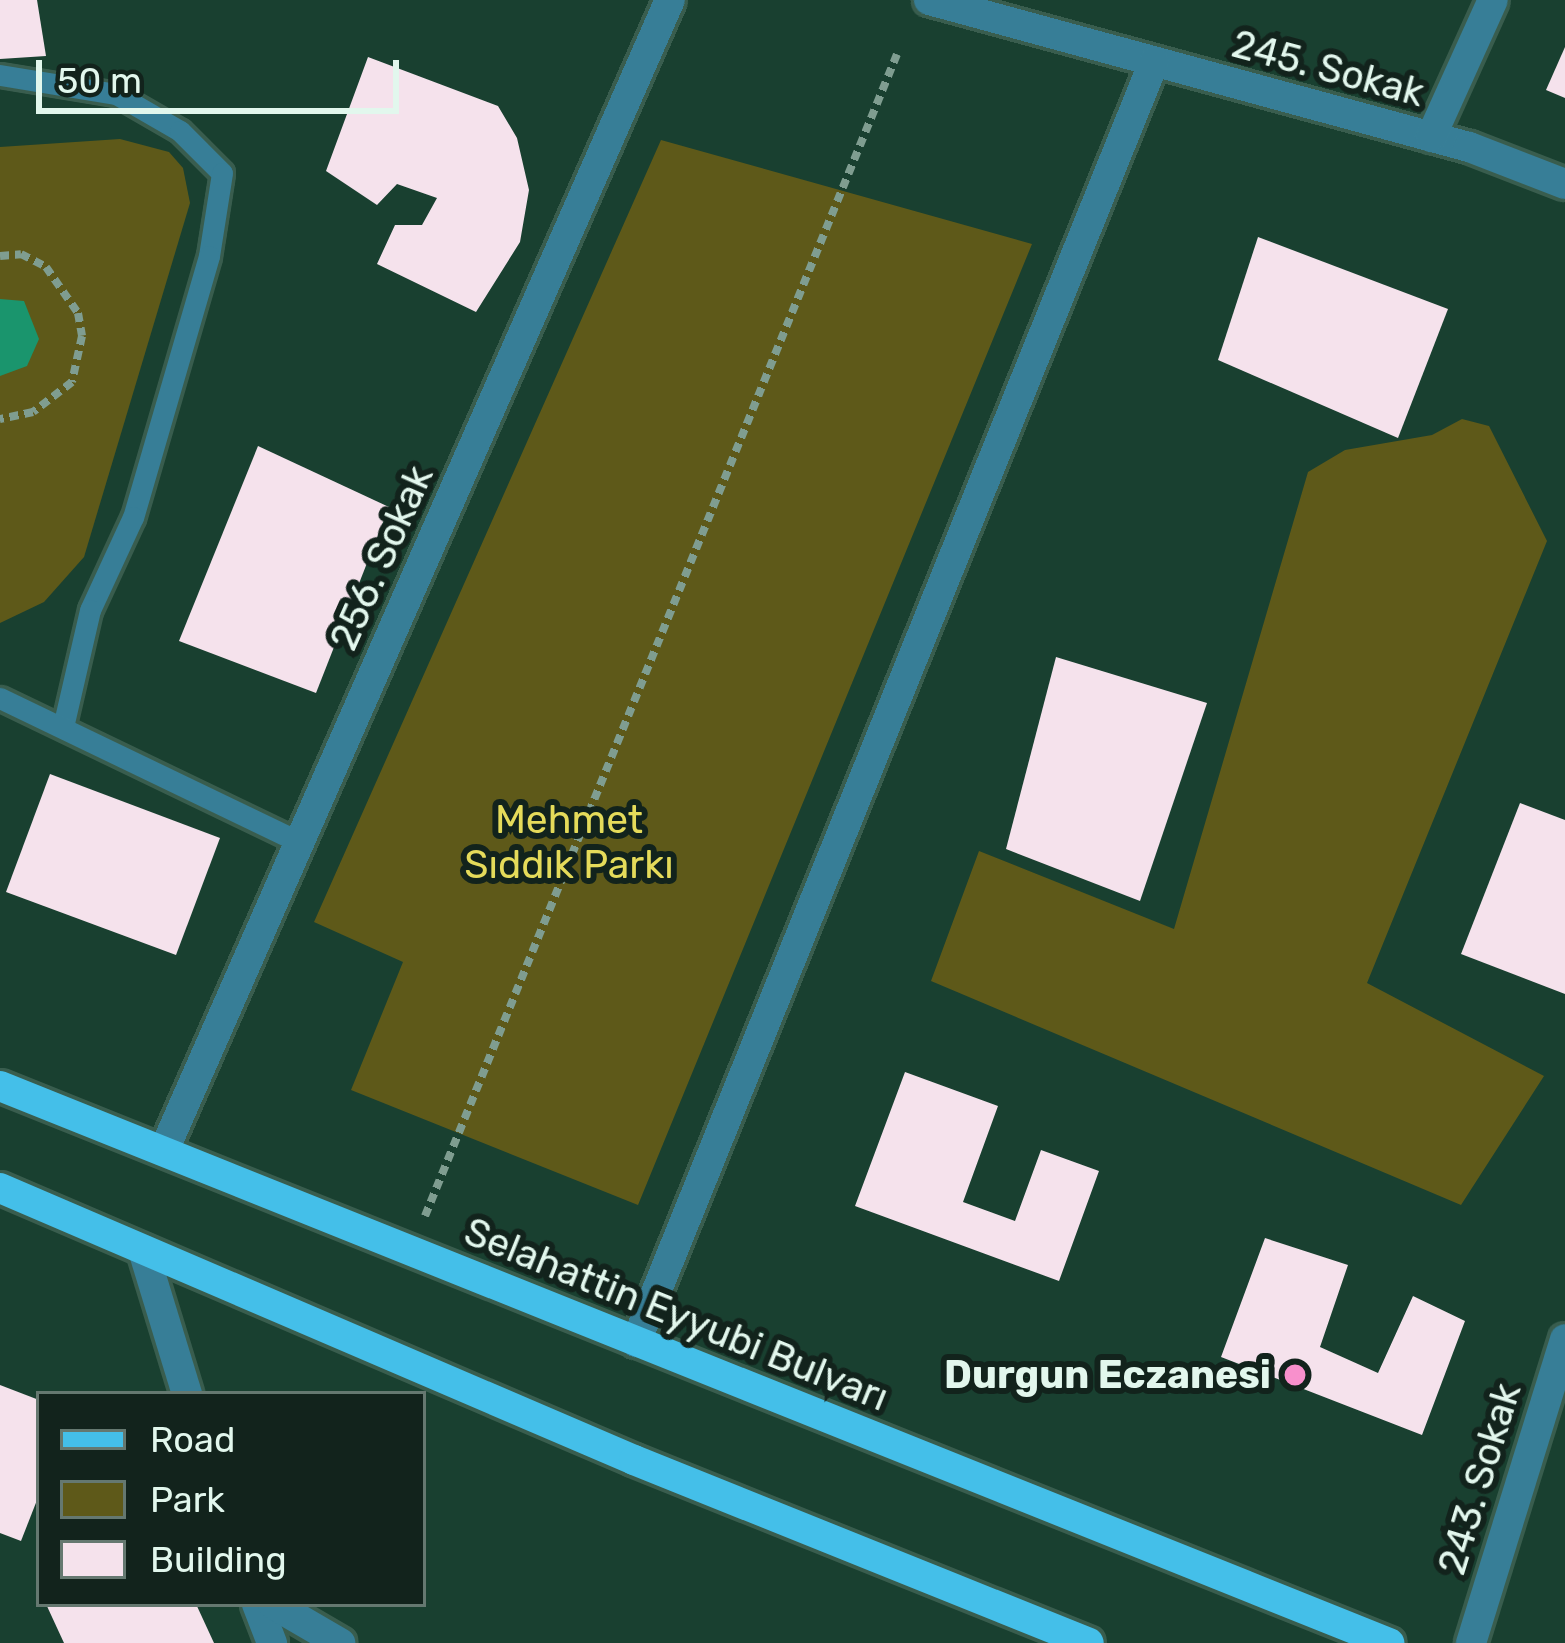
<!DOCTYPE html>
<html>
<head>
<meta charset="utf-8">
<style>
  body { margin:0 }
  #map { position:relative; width:1565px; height:1643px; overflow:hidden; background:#194030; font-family:Rubik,sans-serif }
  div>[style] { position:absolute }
  .green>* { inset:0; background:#5e5919 }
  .water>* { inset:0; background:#1a956d }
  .building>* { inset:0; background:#f5e2ec }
  .path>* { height:8px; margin-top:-4px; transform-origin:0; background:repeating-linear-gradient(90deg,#7f9d90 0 9px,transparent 0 15px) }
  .roads { filter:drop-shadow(3px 0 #395d4e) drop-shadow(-3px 0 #395d4e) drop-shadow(0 3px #395d4e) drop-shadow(0 -3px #395d4e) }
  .lane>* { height:21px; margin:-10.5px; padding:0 10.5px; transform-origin:10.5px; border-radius:10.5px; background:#377e97 }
  .street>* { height:30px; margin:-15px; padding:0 15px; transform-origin:15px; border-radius:15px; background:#377e97 }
  .primary>* { height:30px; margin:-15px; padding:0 15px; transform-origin:15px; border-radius:15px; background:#44bfe9 }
  .dots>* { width:33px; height:33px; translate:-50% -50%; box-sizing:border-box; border:6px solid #12231c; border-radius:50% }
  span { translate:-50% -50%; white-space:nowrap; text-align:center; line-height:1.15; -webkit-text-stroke:12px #12231c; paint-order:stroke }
  .street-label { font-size:39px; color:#e2f7ed }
  .park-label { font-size:39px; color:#e5db5a }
  .poi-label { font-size:39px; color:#e2f7ed; font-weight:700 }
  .right { translate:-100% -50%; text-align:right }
  .legend { position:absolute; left:36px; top:1391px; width:390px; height:216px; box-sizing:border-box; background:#12231c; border:3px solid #657870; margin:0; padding:15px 21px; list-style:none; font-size:36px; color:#e2f7ed }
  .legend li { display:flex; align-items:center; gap:24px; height:60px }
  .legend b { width:60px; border:3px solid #657870 }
  .scale { position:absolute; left:36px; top:60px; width:363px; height:54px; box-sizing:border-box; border:6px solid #e2f7ed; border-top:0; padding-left:15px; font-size:36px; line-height:42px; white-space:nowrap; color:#e2f7ed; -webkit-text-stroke:9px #12231c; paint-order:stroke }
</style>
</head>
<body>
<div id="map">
  <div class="green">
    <i style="clip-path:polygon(120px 139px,169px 152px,183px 168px,190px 203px,84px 557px,44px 602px,0 623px,0 147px)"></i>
    <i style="clip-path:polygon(661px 140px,1032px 244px,638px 1205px,351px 1090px,403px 962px,314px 922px)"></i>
    <i style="clip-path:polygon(1462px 419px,1489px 426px,1547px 541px,1367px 983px,1544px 1076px,1461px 1205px,931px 981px,979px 851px,1174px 929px,1308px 472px,1345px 450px,1432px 435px)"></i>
  </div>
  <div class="water">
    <i style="clip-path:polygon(0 299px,24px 301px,39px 339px,27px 366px,0 376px)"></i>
  </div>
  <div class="building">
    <i style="clip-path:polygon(0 0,37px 0,46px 56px,0 59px)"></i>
    <i style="clip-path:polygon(1565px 47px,1565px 98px,1546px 90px)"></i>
    <i style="clip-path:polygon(368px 57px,498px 106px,517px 138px,529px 190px,520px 242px,476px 312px,377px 264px,395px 225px,422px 225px,437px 198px,397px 184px,377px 205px,326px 171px)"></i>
    <i style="clip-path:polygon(1258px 237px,1448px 309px,1398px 438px,1218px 360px)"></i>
    <i style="clip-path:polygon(258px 446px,389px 507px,316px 693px,179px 641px)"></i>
    <i style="clip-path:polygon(1056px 657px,1207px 703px,1140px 901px,1006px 849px)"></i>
    <i style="clip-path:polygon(50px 774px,220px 838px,176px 955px,6px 892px)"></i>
    <i style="clip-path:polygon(1520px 803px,1565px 820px,1565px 994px,1461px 954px)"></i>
    <i style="clip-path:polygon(905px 1072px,998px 1106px,963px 1202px,1015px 1221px,1041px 1150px,1099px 1171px,1059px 1281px,855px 1206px)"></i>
    <i style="clip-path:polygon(1265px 1238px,1348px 1265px,1320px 1347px,1378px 1373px,1413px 1296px,1465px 1321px,1422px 1435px,1221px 1357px)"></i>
    <i style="clip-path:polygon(0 1385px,39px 1400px,39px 1495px,21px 1541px,0 1533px)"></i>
    <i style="clip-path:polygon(46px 1604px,196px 1604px,214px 1643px,64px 1643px)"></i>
  </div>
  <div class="path">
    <i style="left:0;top:256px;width:21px;rotate:-5deg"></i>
    <i style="left:21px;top:254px;width:28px;rotate:27deg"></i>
    <i style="left:46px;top:267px;width:56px;rotate:55.2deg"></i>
    <i style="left:78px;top:313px;width:23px;rotate:80deg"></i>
    <i style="left:82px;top:336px;width:47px;rotate:102.3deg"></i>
    <i style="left:72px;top:382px;width:49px;rotate:142.4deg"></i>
    <i style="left:33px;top:412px;width:34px;rotate:168deg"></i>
    <i style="left:425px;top:1216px;width:1254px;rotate:-67.89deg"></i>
  </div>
  <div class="roads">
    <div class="lane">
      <i style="left:0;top:75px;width:118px;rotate:9.3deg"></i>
      <i style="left:116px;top:94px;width:74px;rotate:30deg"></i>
      <i style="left:180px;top:131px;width:59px;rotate:45deg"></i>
      <i style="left:222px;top:173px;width:84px;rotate:98.9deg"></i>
      <i style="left:209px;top:256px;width:272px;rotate:106.2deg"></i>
      <i style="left:133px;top:517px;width:102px;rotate:114.8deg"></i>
      <i style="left:90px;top:610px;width:116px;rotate:103deg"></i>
      <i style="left:0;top:698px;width:332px;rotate:25.7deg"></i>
    </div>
    <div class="street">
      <i style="left:929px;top:0;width:560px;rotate:15.23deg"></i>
      <i style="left:1469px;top:147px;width:103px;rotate:21.1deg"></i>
      <i style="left:1431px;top:137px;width:150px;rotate:-65.7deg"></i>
      <i style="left:165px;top:1148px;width:1254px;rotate:-66.26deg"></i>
      <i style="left:143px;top:1250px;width:151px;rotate:73deg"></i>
      <i style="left:636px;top:1342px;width:1381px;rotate:-67.97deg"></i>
      <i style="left:257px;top:1604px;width:42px;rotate:69deg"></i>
      <i style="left:273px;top:1604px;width:78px;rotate:30.2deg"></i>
      <i style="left:1471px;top:1643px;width:318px;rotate:-72.8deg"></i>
    </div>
    <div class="primary">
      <i style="left:0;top:1086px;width:1497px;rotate:21.85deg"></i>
      <i style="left:0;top:1188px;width:690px;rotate:23.22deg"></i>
      <i style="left:634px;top:1460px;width:490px;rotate:21.9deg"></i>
    </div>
  </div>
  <div class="dots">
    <i style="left:1295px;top:1375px;background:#f890cc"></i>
  </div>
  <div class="street-label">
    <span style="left:1328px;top:69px;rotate:15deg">245. Sokak</span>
    <span style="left:382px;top:558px;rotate:-66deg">256. Sokak</span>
    <span style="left:676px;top:1315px;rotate:22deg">Selahattin Eyyubi Bulvarı</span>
    <span style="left:1480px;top:1479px;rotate:-73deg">243. Sokak</span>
  </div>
  <div class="park-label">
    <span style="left:569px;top:843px">Mehmet<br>Sıddık Parkı</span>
  </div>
  <div class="poi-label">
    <span class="right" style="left:1271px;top:1375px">Durgun Eczanesi</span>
  </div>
  <ul class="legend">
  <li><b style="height:15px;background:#44bfe9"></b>Road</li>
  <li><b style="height:33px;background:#5e5919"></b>Park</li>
  <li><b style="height:33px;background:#f5e2ec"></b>Building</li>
  </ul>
  <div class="scale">50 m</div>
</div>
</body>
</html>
